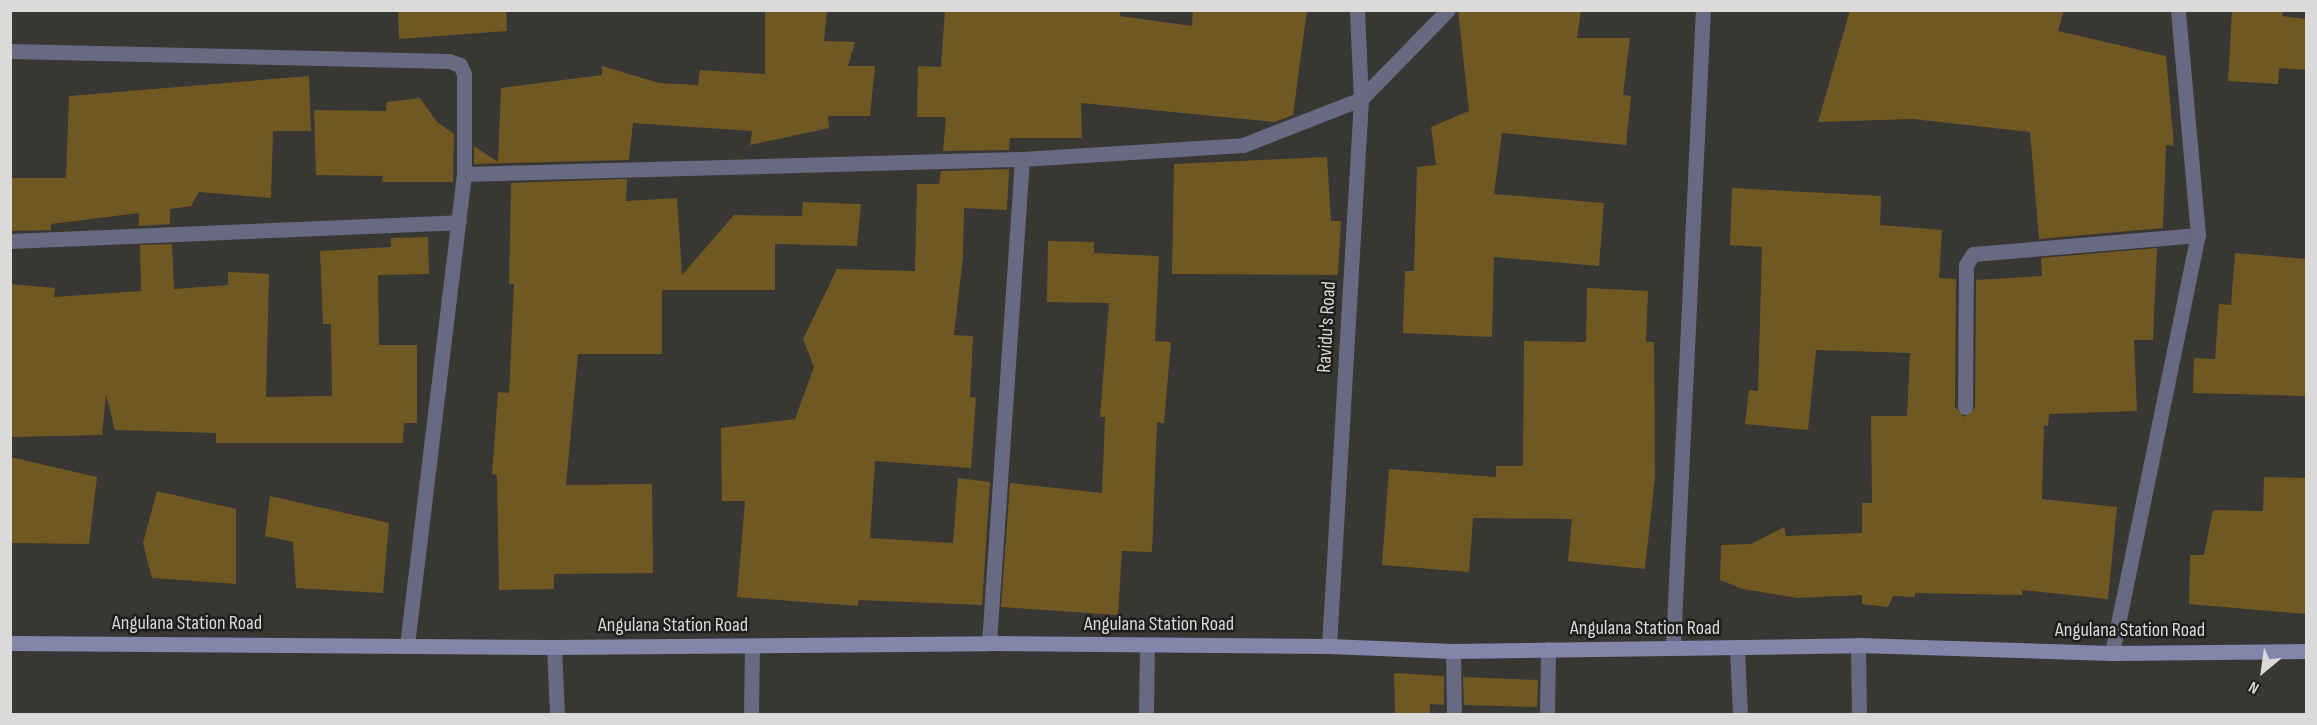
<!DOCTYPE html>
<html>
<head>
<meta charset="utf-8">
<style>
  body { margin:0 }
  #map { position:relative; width:2317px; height:725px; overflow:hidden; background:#383733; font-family:"Sofia Sans Condensed",sans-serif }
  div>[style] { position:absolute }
  .building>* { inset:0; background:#705822 }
  .street>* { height:15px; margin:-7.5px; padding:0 7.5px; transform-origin:7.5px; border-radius:7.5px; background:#676a81 }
  .secondary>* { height:15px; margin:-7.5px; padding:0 7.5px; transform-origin:7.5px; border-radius:7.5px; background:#8286aa }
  span { translate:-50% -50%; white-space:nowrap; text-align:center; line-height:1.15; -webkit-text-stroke:5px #1f1e1d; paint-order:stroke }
  .street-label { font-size:20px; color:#dbdad8 }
  .frame { position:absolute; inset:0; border:12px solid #dbdad8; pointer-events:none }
  .north { position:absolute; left:2233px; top:641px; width:60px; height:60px; -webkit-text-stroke:4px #1f1e1d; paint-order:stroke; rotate:209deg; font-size:16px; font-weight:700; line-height:24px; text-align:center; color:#dbdad8 }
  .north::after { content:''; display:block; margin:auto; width:21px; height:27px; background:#dbdad8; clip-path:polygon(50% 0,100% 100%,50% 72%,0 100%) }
</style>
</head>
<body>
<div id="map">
  <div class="building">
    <i style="clip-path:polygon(398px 10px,506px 10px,507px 31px,399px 39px)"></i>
    <i style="clip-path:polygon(765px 10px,827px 10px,824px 41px,855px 42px,848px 66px,875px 66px,870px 116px,828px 116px,829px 128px,750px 145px,752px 131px,633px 123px,629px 160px,474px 164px,474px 146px,498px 162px,501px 88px,602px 75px,602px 66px,659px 83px,698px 85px,700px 70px,765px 74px)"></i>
    <i style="clip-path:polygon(945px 10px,1120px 10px,1120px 16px,1192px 26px,1193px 10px,1307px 10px,1293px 115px,1275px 122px,1081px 103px,1082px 138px,1010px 138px,1009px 150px,943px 151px,946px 117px,917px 117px,918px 66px,941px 67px)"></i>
    <i style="clip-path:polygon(1458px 10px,1581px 10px,1577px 38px,1630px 38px,1623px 95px,1631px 96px,1626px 145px,1502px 133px,1494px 194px,1604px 203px,1599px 266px,1494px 257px,1492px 337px,1403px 333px,1405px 271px,1414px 271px,1417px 167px,1436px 165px,1431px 127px,1469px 111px)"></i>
    <i style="clip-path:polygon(1850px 10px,2064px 10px,2058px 31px,2166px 56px,2174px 146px,2166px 145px,2163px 228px,2039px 239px,2030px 132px,1913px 119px,1818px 122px)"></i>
    <i style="clip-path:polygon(2232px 10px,2283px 10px,2282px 16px,2307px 19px,2307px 70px,2279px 68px,2278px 84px,2228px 81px)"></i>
    <i style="clip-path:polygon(309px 76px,311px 131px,273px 131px,271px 198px,199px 192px,191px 206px,170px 209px,170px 224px,139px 226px,139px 213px,51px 224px,51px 230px,10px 231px,10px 178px,66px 178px,69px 96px)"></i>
    <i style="clip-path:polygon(420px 98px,437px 122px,454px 134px,453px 182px,382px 182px,383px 176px,316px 175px,314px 110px,386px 111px,387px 102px)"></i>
    <i style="clip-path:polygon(1327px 157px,1331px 221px,1341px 221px,1338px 275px,1172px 274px,1174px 164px)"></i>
    <i style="clip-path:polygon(1009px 169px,1007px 210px,964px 208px,963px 256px,954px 335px,973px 336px,970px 397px,976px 398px,971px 468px,875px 461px,870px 538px,953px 543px,958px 478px,990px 482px,982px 605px,858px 600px,858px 606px,737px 597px,745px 501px,722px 501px,721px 428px,795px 419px,814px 367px,803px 339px,837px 269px,915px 271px,917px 184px,939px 184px,941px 171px)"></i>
    <i style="clip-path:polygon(627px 179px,626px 201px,677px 198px,682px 275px,734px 215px,802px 216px,803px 202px,861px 204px,857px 246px,775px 244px,775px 290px,662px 290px,662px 354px,578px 354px,566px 485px,652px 484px,653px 573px,554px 574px,554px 589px,499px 590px,497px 475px,492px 474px,498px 392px,509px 393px,514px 284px,509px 284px,511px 183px)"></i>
    <i style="clip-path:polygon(1732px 188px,1881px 196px,1880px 225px,1942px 230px,1939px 278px,1956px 279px,1955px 407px,1964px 417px,1975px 407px,1976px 280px,2042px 276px,2041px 258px,2157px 248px,2153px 340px,2134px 340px,2137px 411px,2049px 414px,2048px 426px,2044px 425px,2042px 499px,2117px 507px,2108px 599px,2022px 590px,2022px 595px,1915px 593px,1915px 597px,1893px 596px,1888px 607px,1862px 604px,1862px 595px,1797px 598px,1743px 589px,1720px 580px,1721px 545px,1751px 544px,1784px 527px,1786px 536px,1862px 533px,1862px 503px,1872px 503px,1871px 416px,1907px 416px,1910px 353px,1816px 350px,1808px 430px,1745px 424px,1749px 390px,1758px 391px,1762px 247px,1730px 245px)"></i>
    <i style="clip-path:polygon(428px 237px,429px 274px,378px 275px,379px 345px,417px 345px,417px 423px,404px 423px,403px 443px,216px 443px,216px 433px,115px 430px,106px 394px,102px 435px,10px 437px,10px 284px,55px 288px,54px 297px,141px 291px,140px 245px,172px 244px,174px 289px,228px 285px,228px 272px,269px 274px,266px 397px,332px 396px,331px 324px,323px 324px,320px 251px,391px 247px,391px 238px)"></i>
    <i style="clip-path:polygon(1048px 241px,1094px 242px,1094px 253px,1159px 256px,1155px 341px,1171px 342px,1164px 423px,1157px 422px,1152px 552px,1122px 551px,1118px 615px,1001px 607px,1010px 483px,1102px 493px,1105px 417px,1100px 417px,1109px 303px,1047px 302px)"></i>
    <i style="clip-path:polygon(2235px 253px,2307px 259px,2307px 396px,2193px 393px,2194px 358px,2215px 359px,2219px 304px,2231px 305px)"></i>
    <i style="clip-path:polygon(1587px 288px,1648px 291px,1646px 342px,1654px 342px,1655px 477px,1645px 569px,1568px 561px,1572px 519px,1473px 518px,1469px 572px,1382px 565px,1389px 469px,1496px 477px,1496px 466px,1523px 466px,1524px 341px,1586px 342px)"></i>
    <i style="clip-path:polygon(10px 457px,97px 477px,89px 544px,10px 543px)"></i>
    <i style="clip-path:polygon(2264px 477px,2307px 478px,2307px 614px,2189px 604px,2190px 555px,2204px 555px,2213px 510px,2263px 511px)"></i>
    <i style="clip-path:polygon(157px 491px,236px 509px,236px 584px,152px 578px,143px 543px)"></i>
    <i style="clip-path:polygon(270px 496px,389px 523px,383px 593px,296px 588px,293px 542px,265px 536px)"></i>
    <i style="clip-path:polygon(1394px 673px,1444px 676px,1444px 705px,1430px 704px,1430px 714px,1395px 714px)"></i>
    <i style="clip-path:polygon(1463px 677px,1538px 680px,1537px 707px,1464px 705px)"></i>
  </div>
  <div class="street">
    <i style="left:10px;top:51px;width:439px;rotate:1.3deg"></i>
    <i style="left:449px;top:61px;width:12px;rotate:20deg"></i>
    <i style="left:460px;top:65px;width:10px;rotate:66deg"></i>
    <i style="left:464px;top:74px;width:100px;rotate:90deg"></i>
    <i style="left:464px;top:174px;width:475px;rotate:96.9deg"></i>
    <i style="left:464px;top:174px;width:558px;rotate:-1.54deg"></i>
    <i style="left:1022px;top:159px;width:221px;rotate:-3.6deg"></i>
    <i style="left:1243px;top:145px;width:127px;rotate:-21.3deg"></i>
    <i style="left:1361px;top:99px;width:124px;rotate:-45.7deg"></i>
    <i style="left:10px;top:241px;width:449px;rotate:-2.4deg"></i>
    <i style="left:1965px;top:407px;width:142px;rotate:-89.6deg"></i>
    <i style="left:1966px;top:265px;width:13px;rotate:-58deg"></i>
    <i style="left:1973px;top:254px;width:226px;rotate:-4.8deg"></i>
    <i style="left:989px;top:643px;width:485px;rotate:-86.1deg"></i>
    <i style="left:1673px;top:645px;width:636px;rotate:-87.3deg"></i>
    <i style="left:1858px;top:645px;width:69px;rotate:89.2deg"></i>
    <i style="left:1329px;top:646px;width:548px;rotate:-86.65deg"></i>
    <i style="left:1361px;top:99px;width:89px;rotate:-92.6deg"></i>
    <i style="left:554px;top:647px;width:67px;rotate:87.4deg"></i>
    <i style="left:1737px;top:650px;width:64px;rotate:87.3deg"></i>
    <i style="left:1453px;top:651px;width:63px;rotate:89.1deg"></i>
    <i style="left:2112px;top:653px;width:427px;rotate:-78.4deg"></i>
    <i style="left:2198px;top:235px;width:226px;rotate:-95.1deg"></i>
    <i style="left:751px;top:714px;width:68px;rotate:-89.2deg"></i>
    <i style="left:1146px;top:714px;width:68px;rotate:-89.2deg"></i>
    <i style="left:1547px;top:714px;width:65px;rotate:-89.1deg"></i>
  </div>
  <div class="secondary">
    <i style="left:10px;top:643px;width:544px;rotate:0.42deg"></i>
    <i style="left:554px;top:647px;width:435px;rotate:-0.5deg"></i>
    <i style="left:989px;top:643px;width:340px;rotate:0.5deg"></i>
    <i style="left:1329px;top:646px;width:124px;rotate:2.3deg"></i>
    <i style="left:1453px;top:651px;width:405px;rotate:-0.8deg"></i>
    <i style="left:1858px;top:645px;width:254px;rotate:1.8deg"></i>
    <i style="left:2112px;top:653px;width:194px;rotate:-0.6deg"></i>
  </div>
  <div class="street-label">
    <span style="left:1327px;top:327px;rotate:-87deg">Ravidu's Road</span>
    <span style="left:187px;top:623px">Angulana Station Road</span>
    <span style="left:1159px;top:624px">Angulana Station Road</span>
    <span style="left:673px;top:625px">Angulana Station Road</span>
    <span style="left:1645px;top:628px">Angulana Station Road</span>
    <span style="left:2130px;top:630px">Angulana Station Road</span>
  </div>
  <div class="frame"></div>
  <div class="north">N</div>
</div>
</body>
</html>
